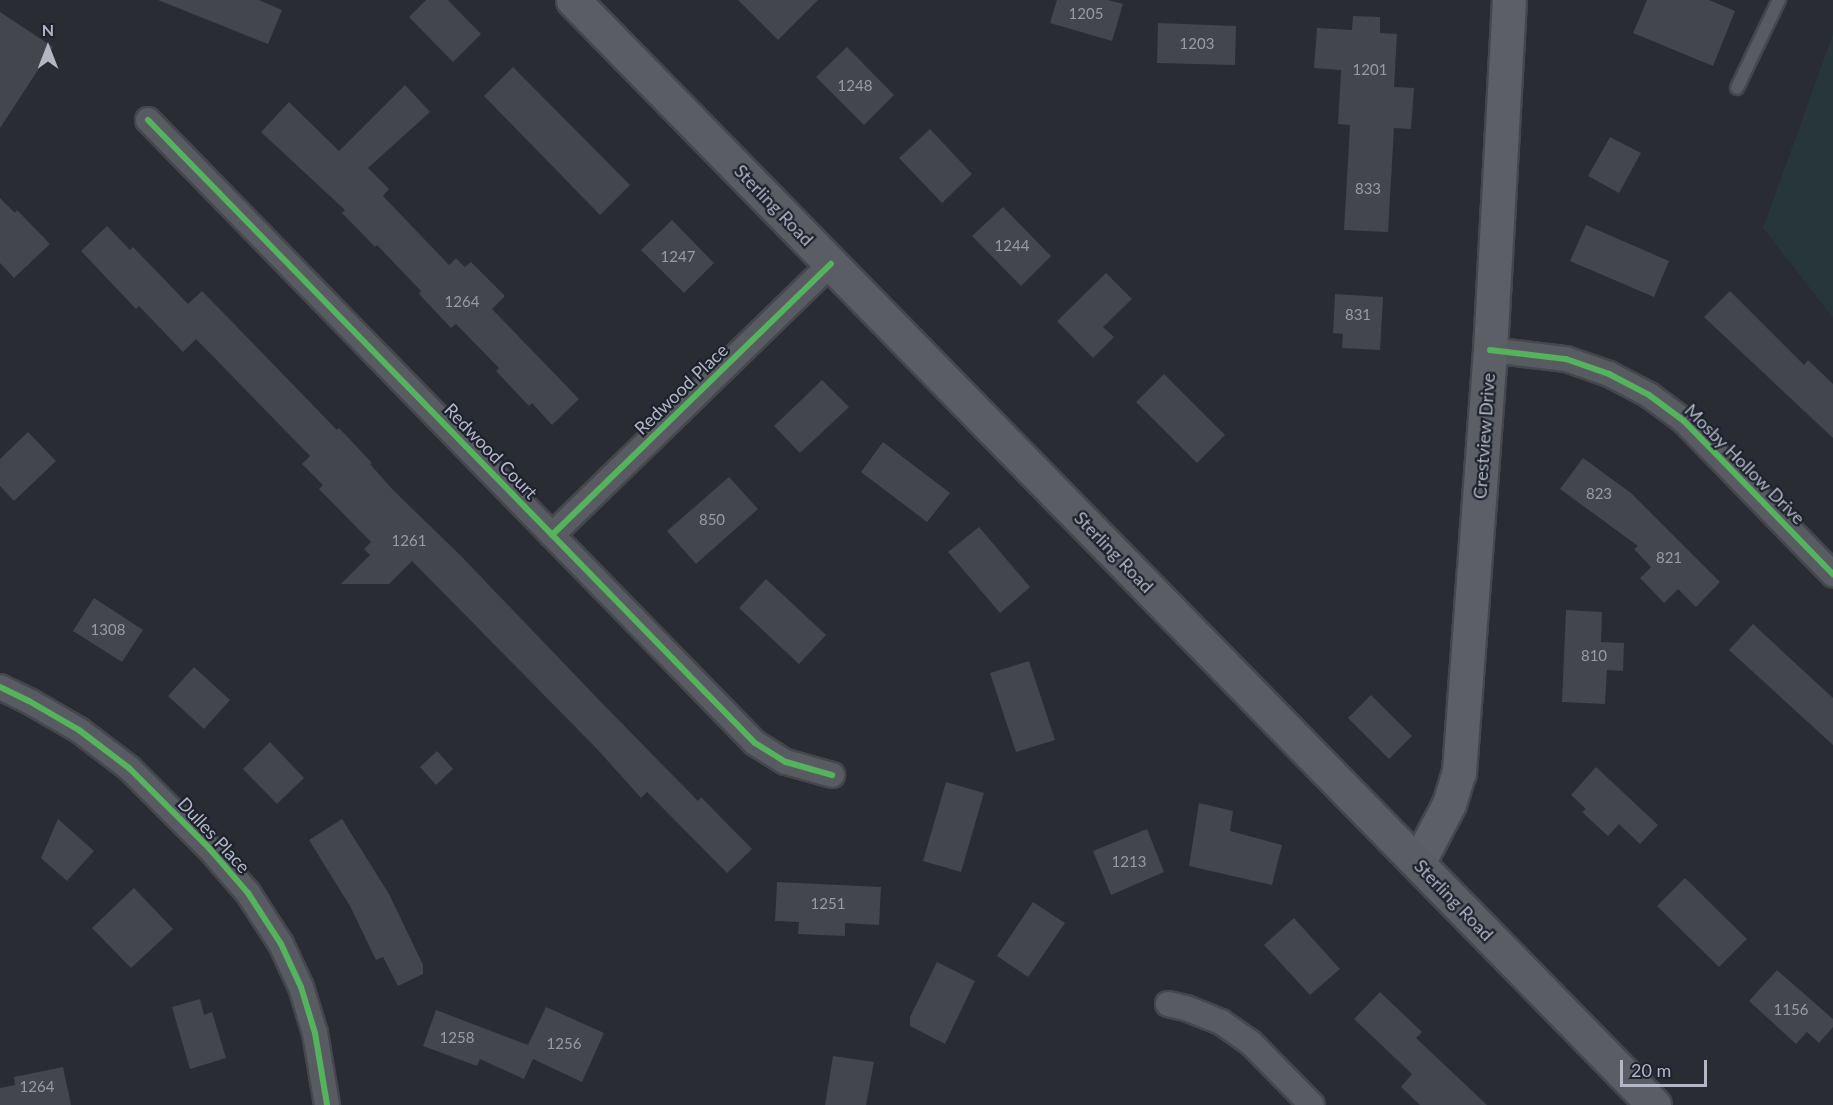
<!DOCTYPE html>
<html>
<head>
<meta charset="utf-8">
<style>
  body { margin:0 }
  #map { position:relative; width:1833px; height:1105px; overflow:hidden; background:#292c33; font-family:Lato,sans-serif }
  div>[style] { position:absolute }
  .green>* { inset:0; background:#273639 }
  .building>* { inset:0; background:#43464c }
  .roads { filter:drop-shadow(2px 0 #45474c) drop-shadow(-2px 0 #45474c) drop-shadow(0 2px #45474c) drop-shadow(0 -2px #45474c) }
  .lane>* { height:12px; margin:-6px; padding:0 6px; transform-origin:6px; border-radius:6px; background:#595b62 }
  .street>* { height:24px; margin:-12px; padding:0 12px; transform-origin:12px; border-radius:12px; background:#595b62 }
  .secondary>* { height:33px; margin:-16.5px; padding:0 16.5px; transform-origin:16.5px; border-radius:16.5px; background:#5d5f66 }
  .primary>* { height:33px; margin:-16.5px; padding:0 16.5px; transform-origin:16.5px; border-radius:16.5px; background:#5b5d64 }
  .cycleway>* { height:6px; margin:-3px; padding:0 3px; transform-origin:3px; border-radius:3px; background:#56b35d }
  span { translate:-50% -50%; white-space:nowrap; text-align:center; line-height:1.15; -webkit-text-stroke:4.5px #1d222e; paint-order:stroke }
  .number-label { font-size:15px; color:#979ba7 }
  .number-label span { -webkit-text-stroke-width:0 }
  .street-label { font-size:18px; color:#b3b7c5 }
  .north { position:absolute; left:18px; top:18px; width:60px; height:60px; -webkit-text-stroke:4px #1d222e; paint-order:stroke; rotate:0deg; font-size:16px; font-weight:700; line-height:24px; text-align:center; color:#b3b7c5 }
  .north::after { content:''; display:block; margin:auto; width:21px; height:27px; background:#b3b7c5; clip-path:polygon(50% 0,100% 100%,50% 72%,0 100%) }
  .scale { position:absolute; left:1620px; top:1060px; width:87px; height:27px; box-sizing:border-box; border:3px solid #b3b7c5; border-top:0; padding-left:8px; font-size:18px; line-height:21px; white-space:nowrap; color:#b3b7c5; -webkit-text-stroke:4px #1d222e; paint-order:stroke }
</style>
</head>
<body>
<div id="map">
  <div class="green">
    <i style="clip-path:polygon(1833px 34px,1833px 318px,1763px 228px)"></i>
  </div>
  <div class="building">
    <i style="clip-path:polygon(158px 0,259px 0,282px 10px,268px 44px)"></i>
    <i style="clip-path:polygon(426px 0,448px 0,481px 34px,453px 62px,409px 17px)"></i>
    <i style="clip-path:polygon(738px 0,818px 0,778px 40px)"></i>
    <i style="clip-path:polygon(1057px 0,1108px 0,1123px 4px,1112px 41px,1050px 23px)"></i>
    <i style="clip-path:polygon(1647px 0,1709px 0,1735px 11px,1713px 66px,1633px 33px)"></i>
    <i style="clip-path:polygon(0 12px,53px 47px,0 128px)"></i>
    <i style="clip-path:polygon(1353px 16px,1380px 17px,1380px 33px,1397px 34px,1394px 87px,1414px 88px,1411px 129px,1394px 128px,1388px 232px,1344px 230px,1350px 125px,1338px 124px,1341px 70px,1314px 68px,1317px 28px,1352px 30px)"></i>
    <i style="clip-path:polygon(1158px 23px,1236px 26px,1235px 65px,1157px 63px)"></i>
    <i style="clip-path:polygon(847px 47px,894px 95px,864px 125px,816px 77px)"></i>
    <i style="clip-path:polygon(513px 67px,630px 185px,600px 215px,484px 96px)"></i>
    <i style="clip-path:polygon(405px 85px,430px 112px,368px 168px,389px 189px,383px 196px,449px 265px,456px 258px,465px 267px,471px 262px,505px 296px,492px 309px,579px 399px,552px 425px,532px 403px,529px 406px,496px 371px,499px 368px,456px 324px,451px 328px,419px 294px,421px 291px,377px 245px,375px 247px,342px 213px,345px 210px,261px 132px,289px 102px,339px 151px)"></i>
    <i style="clip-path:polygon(930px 129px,972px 174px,942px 203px,899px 158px)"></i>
    <i style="clip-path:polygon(1610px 137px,1641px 153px,1619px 193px,1588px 176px)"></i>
    <i style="clip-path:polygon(0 198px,15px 213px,17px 210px,50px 244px,14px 278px,0 263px)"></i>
    <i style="clip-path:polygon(1003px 207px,1051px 256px,1021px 286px,972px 236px)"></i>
    <i style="clip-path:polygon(672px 220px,714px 263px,684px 293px,641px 250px)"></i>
    <i style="clip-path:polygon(1586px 225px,1669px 261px,1654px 297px,1570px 261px)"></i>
    <i style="clip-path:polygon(107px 226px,130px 250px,133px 247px,188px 304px,202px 291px,337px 430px,339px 428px,372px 463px,370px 464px,392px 489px,461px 556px,599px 700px,698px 801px,701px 797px,752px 849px,727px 873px,647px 792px,641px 798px,598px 750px,412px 561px,389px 584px,341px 584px,370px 555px,364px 549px,371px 542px,319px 489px,323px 485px,302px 464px,310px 456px,196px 339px,183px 352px,139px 306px,136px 309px,81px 251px)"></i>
    <i style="clip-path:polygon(1106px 273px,1132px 299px,1103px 327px,1114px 337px,1093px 358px,1057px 321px)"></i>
    <i style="clip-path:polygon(1730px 291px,1804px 365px,1808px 360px,1833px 384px,1833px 438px,1704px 317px)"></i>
    <i style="clip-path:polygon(1335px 294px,1383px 297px,1380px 350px,1342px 348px,1343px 334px,1333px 333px)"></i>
    <i style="clip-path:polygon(1164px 374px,1225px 435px,1197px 463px,1136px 402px)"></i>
    <i style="clip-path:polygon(822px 380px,849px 407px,800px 453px,774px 426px)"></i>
    <i style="clip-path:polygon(28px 432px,56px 461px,14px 501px,0 486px,0 459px)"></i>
    <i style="clip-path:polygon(883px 442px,950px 493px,927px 522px,861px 472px)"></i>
    <i style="clip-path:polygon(1583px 458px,1631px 493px,1720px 582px,1696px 607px,1678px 589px,1664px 603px,1640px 578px,1651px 567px,1634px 549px,1638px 546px,1560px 489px)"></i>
    <i style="clip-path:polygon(729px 477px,758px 509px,696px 564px,667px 531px)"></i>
    <i style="clip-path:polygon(979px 527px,1030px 587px,1000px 613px,948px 552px)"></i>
    <i style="clip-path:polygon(766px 579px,826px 635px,799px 664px,739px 608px)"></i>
    <i style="clip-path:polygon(94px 598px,143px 630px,122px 662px,73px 631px)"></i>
    <i style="clip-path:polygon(1566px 610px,1602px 612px,1601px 642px,1624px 643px,1623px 671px,1607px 670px,1605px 704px,1562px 702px)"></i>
    <i style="clip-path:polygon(1753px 624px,1833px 698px,1833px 745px,1729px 650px)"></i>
    <i style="clip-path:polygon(1029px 661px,1055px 740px,1016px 752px,990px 673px)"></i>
    <i style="clip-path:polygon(194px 667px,230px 700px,204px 729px,168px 696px)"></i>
    <i style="clip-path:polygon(1371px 695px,1412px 736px,1389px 759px,1348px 718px)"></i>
    <i style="clip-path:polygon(270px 742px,304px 778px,277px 804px,243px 769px)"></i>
    <i style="clip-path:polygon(437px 751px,453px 769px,436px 785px,420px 767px)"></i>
    <i style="clip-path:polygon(1596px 767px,1658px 825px,1640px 844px,1619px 824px,1608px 836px,1582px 812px,1586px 809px,1571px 795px)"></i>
    <i style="clip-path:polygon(946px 782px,984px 793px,961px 872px,923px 861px)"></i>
    <i style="clip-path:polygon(1199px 803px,1233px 811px,1230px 831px,1282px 845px,1272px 885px,1189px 866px)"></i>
    <i style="clip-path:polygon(58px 819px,94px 851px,67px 881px,41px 858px)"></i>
    <i style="clip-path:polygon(342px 819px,389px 894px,423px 965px,423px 974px,398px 986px,383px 957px,376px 960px,350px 906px,309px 840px)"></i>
    <i style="clip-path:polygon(1147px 829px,1164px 872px,1111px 895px,1093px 851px)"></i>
    <i style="clip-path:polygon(1685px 878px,1747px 939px,1719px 967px,1657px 906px)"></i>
    <i style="clip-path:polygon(777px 882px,881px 887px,879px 925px,845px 923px,845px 936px,798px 934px,799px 922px,775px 921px)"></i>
    <i style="clip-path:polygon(134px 888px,173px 929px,131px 968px,92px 928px)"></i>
    <i style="clip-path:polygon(1033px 902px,1065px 923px,1028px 977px,997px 956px)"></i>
    <i style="clip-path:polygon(1294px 918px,1340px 969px,1310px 995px,1264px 945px)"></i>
    <i style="clip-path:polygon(937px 962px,975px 981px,945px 1044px,910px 1026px,910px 1017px)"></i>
    <i style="clip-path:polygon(1777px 970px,1833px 1019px,1833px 1027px,1819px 1043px,1807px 1032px,1796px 1044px,1749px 1001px)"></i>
    <i style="clip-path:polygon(1380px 992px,1422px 1032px,1416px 1038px,1487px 1105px,1420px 1105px,1401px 1087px,1412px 1074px,1354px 1019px)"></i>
    <i style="clip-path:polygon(200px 999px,204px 1015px,212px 1012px,226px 1058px,190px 1069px,172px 1007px)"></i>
    <i style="clip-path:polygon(546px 1007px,604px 1033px,582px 1082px,533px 1059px,524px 1079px,480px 1059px,477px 1066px,423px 1046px,436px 1010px,528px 1045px)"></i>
    <i style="clip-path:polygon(833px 1056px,874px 1062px,866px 1105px,825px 1105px)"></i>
    <i style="clip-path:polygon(63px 1067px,71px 1105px,0 1105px,0 1088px,15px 1085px,14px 1077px)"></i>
  </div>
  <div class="roads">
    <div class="lane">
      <i style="left:1737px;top:88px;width:98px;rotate:-64.5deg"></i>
    </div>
    <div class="street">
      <i style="left:148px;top:120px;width:870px;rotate:45.75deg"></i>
      <i style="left:755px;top:743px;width:36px;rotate:32deg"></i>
      <i style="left:786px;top:762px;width:48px;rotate:15.8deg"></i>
      <i style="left:1490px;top:350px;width:77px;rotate:6.8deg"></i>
      <i style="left:1566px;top:359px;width:46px;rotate:19.2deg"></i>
      <i style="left:1609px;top:374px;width:45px;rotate:27.7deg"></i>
      <i style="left:1649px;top:395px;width:44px;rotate:36.6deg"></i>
      <i style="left:1684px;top:421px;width:214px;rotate:45.8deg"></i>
      <i style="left:552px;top:535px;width:389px;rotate:-44.2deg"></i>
      <i style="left:0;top:687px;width:32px;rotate:26deg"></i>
      <i style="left:29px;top:701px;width:58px;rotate:30.1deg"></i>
      <i style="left:79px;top:730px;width:63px;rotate:37.2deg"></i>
      <i style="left:129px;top:768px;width:113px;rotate:45deg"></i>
      <i style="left:209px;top:848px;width:60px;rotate:49.1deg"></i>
      <i style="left:248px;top:893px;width:61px;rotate:57.1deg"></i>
      <i style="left:281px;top:944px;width:47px;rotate:65.1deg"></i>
      <i style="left:301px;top:987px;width:48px;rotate:73.1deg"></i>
      <i style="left:315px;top:1033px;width:73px;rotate:80.5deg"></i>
      <i style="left:1168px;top:1004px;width:18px;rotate:13deg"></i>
      <i style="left:1186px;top:1008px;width:38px;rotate:22deg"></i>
      <i style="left:1221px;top:1022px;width:35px;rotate:35deg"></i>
      <i style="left:1250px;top:1042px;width:88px;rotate:45.5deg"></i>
    </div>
    <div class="secondary">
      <i style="left:1418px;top:863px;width:67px;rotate:-62.3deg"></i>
      <i style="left:1449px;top:804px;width:34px;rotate:-73deg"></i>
      <i style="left:1459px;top:772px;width:423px;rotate:-85.8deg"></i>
      <i style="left:1490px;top:350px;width:351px;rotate:-86.9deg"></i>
    </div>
    <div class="primary">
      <i style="left:573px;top:0;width:1546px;rotate:45.63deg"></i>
    </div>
  </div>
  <div class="cycleway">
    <i style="left:148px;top:120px;width:870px;rotate:45.75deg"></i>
    <i style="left:755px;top:743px;width:36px;rotate:32deg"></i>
    <i style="left:786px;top:762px;width:48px;rotate:15.8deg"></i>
    <i style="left:1490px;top:350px;width:77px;rotate:6.8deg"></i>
    <i style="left:1566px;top:359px;width:46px;rotate:19.2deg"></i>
    <i style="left:1609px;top:374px;width:45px;rotate:27.7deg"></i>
    <i style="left:1649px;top:395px;width:44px;rotate:36.6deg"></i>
    <i style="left:1684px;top:421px;width:214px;rotate:45.8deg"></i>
    <i style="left:552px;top:535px;width:389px;rotate:-44.2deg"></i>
    <i style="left:0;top:687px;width:32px;rotate:26deg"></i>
    <i style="left:29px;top:701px;width:58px;rotate:30.1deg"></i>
    <i style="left:79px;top:730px;width:63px;rotate:37.2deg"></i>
    <i style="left:129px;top:768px;width:113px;rotate:45deg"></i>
    <i style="left:209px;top:848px;width:60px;rotate:49.1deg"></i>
    <i style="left:248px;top:893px;width:61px;rotate:57.1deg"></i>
    <i style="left:281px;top:944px;width:47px;rotate:65.1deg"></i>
    <i style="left:301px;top:987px;width:48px;rotate:73.1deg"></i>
    <i style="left:315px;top:1033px;width:73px;rotate:80.5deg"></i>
  </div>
  <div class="number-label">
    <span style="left:1086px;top:14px">1205</span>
    <span style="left:1197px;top:44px">1203</span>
    <span style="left:1370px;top:70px">1201</span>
    <span style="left:855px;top:86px">1248</span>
    <span style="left:1368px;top:189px">833</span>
    <span style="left:1012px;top:246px">1244</span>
    <span style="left:678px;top:257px">1247</span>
    <span style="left:462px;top:302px">1264</span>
    <span style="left:1358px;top:315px">831</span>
    <span style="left:1599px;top:494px">823</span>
    <span style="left:712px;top:520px">850</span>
    <span style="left:409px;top:541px">1261</span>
    <span style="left:1669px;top:558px">821</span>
    <span style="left:108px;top:630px">1308</span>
    <span style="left:1594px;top:656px">810</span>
    <span style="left:1129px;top:862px">1213</span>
    <span style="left:828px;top:904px">1251</span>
    <span style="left:1791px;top:1010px">1156</span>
    <span style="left:457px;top:1038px">1258</span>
    <span style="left:564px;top:1044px">1256</span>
    <span style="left:37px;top:1087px">1264</span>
  </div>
  <div class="street-label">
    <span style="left:774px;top:205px;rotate:46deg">Sterling Road</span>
    <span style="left:681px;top:389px;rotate:-44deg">Redwood Place</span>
    <span style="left:1484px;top:436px;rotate:-86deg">Crestview Drive</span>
    <span style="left:491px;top:451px;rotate:46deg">Redwood Court</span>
    <span style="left:1745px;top:464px;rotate:45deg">Mosby Hollow Drive</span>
    <span style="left:1114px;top:552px;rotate:46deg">Sterling Road</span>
    <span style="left:214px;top:835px;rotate:47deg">Dulles Place</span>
    <span style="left:1454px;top:900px;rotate:46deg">Sterling Road</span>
  </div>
  <div class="north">N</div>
  <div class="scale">20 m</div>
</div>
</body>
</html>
